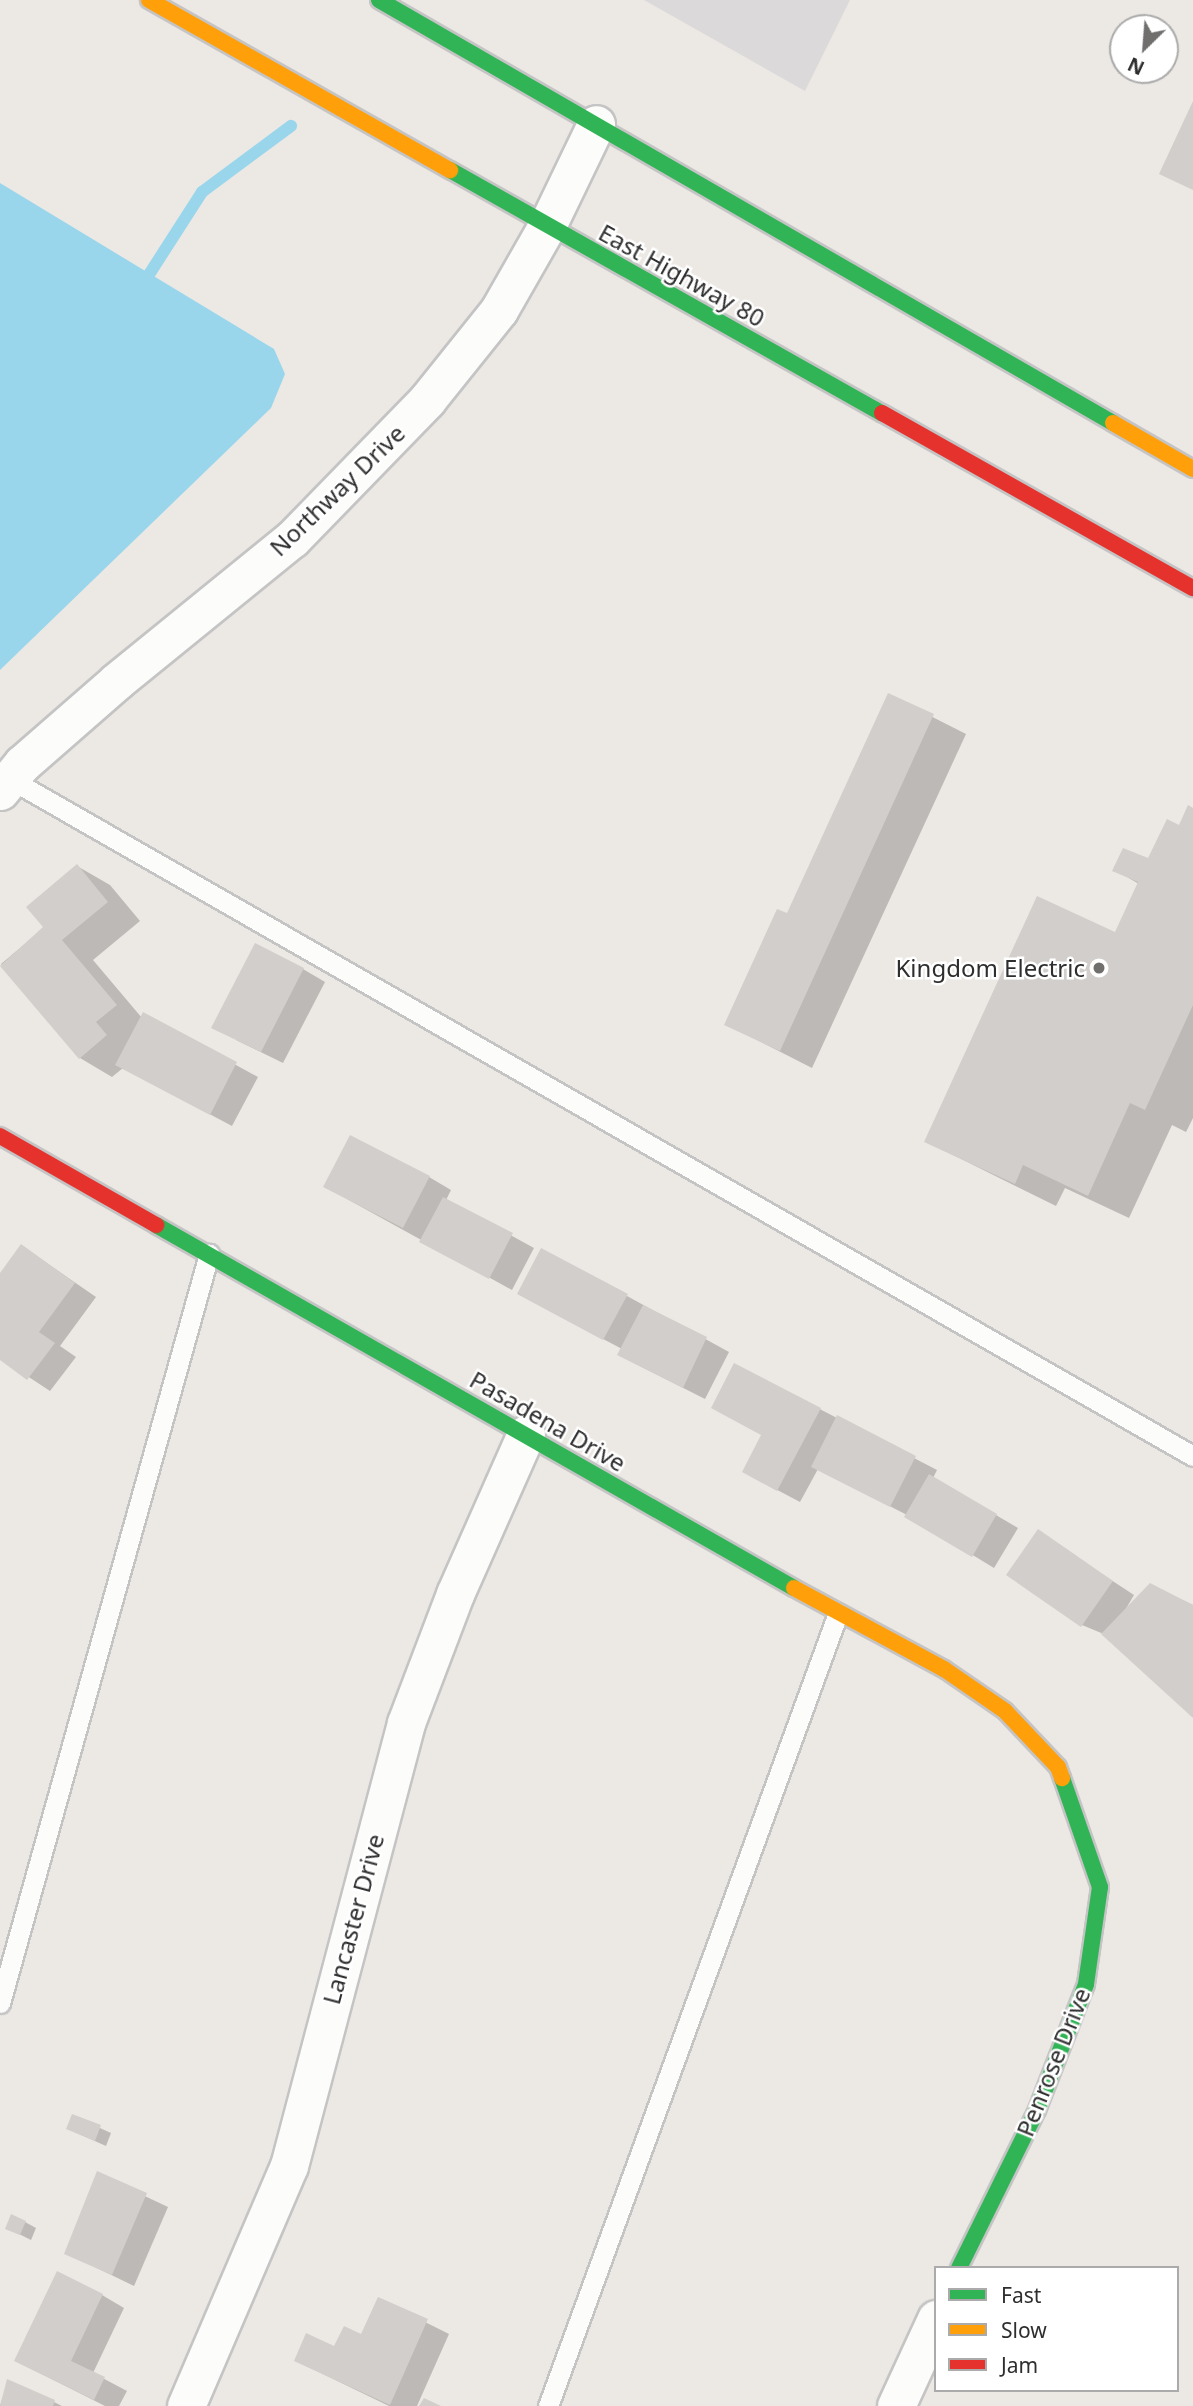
<!DOCTYPE html>
<html>
<head>
<meta charset="utf-8">
<style>
  body { margin:0 }
  #map { position:relative; width:1193px; height:2406px; overflow:hidden; background:#ece8e4; font-family:"Noto Sans",sans-serif }
  div>[style] { position:absolute }
  .industrial>* { inset:0; background:#dcd9db }
  .water>* { inset:0; background:#99d6ec }
  .shadow>* { inset:0; background:#0003 }
  .stream>* { height:12px; margin:-6px; padding:0 6px; transform-origin:6px; border-radius:6px; background:#99d6ec }
  .building>* { inset:0; background:#d1cecb }
  .roads { filter:drop-shadow(2px 0 #c5c4c5) drop-shadow(-2px 0 #c5c4c5) drop-shadow(0 2px #c5c4c5) drop-shadow(0 -2px #c5c4c5) }
  .lane>* { height:19px; margin:-9.5px; padding:0 9.5px; transform-origin:9.5px; border-radius:9.5px; background:#fcfcfb }
  .street>* { height:37px; margin:-18.5px; padding:0 18.5px; transform-origin:18.5px; border-radius:18.5px; background:#fcfcfb }
  .fast>* { height:16px; margin:-8px; padding:0 8px; transform-origin:8px; border-radius:8px; background:#30b455 }
  .slow>* { height:16px; margin:-8px; padding:0 8px; transform-origin:8px; border-radius:8px; background:#ff9f0a }
  .jam>* { height:16px; margin:-8px; padding:0 8px; transform-origin:8px; border-radius:8px; background:#e5322d }
  .dots>* { width:19px; height:19px; translate:-50% -50%; box-sizing:border-box; border:4px solid #fff; border-radius:50% }
  span { translate:-50% -50%; white-space:nowrap; text-align:center; line-height:1.15; -webkit-text-stroke:5px #fff; paint-order:stroke }
  .street-label { font-size:24px; color:#2e2e2e }
  .poi-label { font-size:24px; color:#2e2e2e }
  .right { translate:-100% -50%; text-align:right }
  .legend { position:absolute; left:934px; top:2266px; width:245px; height:126px; box-sizing:border-box; background:#fff; border:2px solid #ababab; margin:0; padding:9px 12px; list-style:none; font-size:21px; color:#2e2e2e }
  .legend li { display:flex; align-items:center; gap:14px; height:35px }
  .legend b { width:35px; border:2px solid #ababab }
  .north { position:absolute; left:1109px; top:14px; width:70px; height:70px; box-sizing:border-box; background:#fff; border:2px solid #ababab; border-radius:50%; rotate:205deg; font-size:19px; font-weight:700; line-height:28px; text-align:center; color:#2e2e2e }
  .north::after { content:''; display:block; margin:auto; width:24px; height:32px; background:#706f6e; clip-path:polygon(50% 0,100% 100%,50% 72%,0 100%) }
</style>
</head>
<body>
<div id="map">
  <div class="industrial">
    <i style="clip-path:polygon(644px 0,850px 0,805px 91px)"></i>
  </div>
  <div class="water">
    <i style="clip-path:polygon(0 183px,274px 349px,285px 374px,271px 408px,0 670px)"></i>
  </div>
  <div class="shadow">
    <i style="clip-path:polygon(889px 695px,966px 734px,812px 1068px,726px 1024px,788px 916px)"></i>
    <i style="clip-path:polygon(1193px 810px,1193px 1118px,1186px 1132px,1172px 1125px,1129px 1218px,1065px 1188px,1056px 1206px,927px 1142px,1116px 934px,1139px 884px,1115px 870px,1149px 861px)"></i>
    <i style="clip-path:polygon(77px 866px,110px 885px,140px 921px,93px 960px,142px 1018px,143px 1014px,258px 1077px,232px 1126px,123px 1068px,112px 1077px,80px 1058px,1px 964px,45px 927px)"></i>
    <i style="clip-path:polygon(303px 969px,325px 982px,283px 1063px,236px 1040px)"></i>
    <i style="clip-path:polygon(429px 1177px,451px 1190px,446px 1200px,534px 1248px,512px 1290px,347px 1199px)"></i>
    <i style="clip-path:polygon(22px 1246px,96px 1297px,60px 1346px,76px 1357px,50px 1391px,0 1358px,0 1276px)"></i>
    <i style="clip-path:polygon(627px 1296px,729px 1352px,705px 1399px,642px 1367px,622px 1349px,541px 1306px)"></i>
    <i style="clip-path:polygon(735px 1365px,937px 1470px,933px 1478px,1018px 1528px,994px 1568px,907px 1515px,818px 1469px,800px 1502px,766px 1484px,763px 1435px)"></i>
    <i style="clip-path:polygon(1038px 1532px,1134px 1595px,1124px 1612px,1151px 1585px,1193px 1605px,1193px 1716px,1106px 1635px,1082px 1625px)"></i>
    <i style="clip-path:polygon(73px 2116px,111px 2133px,106px 2146px,68px 2129px)"></i>
    <i style="clip-path:polygon(98px 2174px,168px 2207px,134px 2286px,66px 2253px)"></i>
    <i style="clip-path:polygon(25px 2222px,36px 2228px,31px 2240px,7px 2228px)"></i>
    <i style="clip-path:polygon(102px 2295px,124px 2308px,93px 2373px,127px 2391px,119px 2406px,105px 2406px,16px 2361px)"></i>
    <i style="clip-path:polygon(379px 2299px,449px 2334px,417px 2406px,389px 2406px,296px 2361px,362px 2336px)"></i>
    <i style="clip-path:polygon(8px 2381px,54px 2402px,62px 2406px,0 2406px)"></i>
  </div>
  <div class="stream">
    <i style="left:141px;top:287px;width:113px;rotate:-57.3deg"></i>
    <i style="left:202px;top:192px;width:111px;rotate:-36.6deg"></i>
  </div>
  <div class="building">
    <i style="clip-path:polygon(1193px 101px,1193px 190px,1159px 174px)"></i>
    <i style="clip-path:polygon(888px 693px,934px 714px,780px 1051px,724px 1025px,777px 909px,787px 913px)"></i>
    <i style="clip-path:polygon(1188px 805px,1193px 808px,1193px 1005px,1145px 1110px,1130px 1103px,1088px 1196px,1023px 1165px,1015px 1184px,924px 1142px,1037px 896px,1115px 932px,1138px 882px,1112px 871px,1123px 848px,1148px 858px,1167px 819px,1179px 825px)"></i>
    <i style="clip-path:polygon(77px 864px,108px 902px,62px 940px,117px 1005px,96px 1022px,107px 1035px,79px 1059px,0 966px,43px 927px,26px 907px)"></i>
    <i style="clip-path:polygon(255px 943px,304px 968px,261px 1052px,211px 1028px)"></i>
    <i style="clip-path:polygon(143px 1012px,237px 1062px,210px 1115px,115px 1065px)"></i>
    <i style="clip-path:polygon(350px 1135px,430px 1176px,403px 1228px,323px 1187px)"></i>
    <i style="clip-path:polygon(443px 1197px,513px 1233px,489px 1279px,419px 1242px)"></i>
    <i style="clip-path:polygon(21px 1244px,75px 1283px,39px 1332px,55px 1343px,27px 1380px,0 1360px,0 1273px)"></i>
    <i style="clip-path:polygon(541px 1248px,628px 1294px,603px 1340px,517px 1294px)"></i>
    <i style="clip-path:polygon(643px 1305px,707px 1337px,683px 1388px,617px 1355px)"></i>
    <i style="clip-path:polygon(734px 1363px,821px 1408px,777px 1491px,742px 1472px,761px 1435px,711px 1408px)"></i>
    <i style="clip-path:polygon(837px 1415px,916px 1456px,890px 1507px,811px 1467px)"></i>
    <i style="clip-path:polygon(929px 1474px,997px 1514px,972px 1557px,904px 1517px)"></i>
    <i style="clip-path:polygon(1038px 1529px,1113px 1581px,1081px 1627px,1006px 1575px)"></i>
    <i style="clip-path:polygon(1150px 1583px,1193px 1605px,1193px 1718px,1101px 1634px)"></i>
    <i style="clip-path:polygon(72px 2114px,101px 2125px,95px 2141px,66px 2129px)"></i>
    <i style="clip-path:polygon(97px 2171px,147px 2193px,112px 2275px,64px 2254px)"></i>
    <i style="clip-path:polygon(11px 2214px,26px 2221px,20px 2235px,5px 2229px)"></i>
    <i style="clip-path:polygon(57px 2271px,103px 2294px,71px 2361px,105px 2377px,94px 2400px,14px 2361px)"></i>
    <i style="clip-path:polygon(378px 2297px,428px 2319px,390px 2405px,294px 2361px,306px 2333px,334px 2346px,344px 2326px,361px 2334px)"></i>
    <i style="clip-path:polygon(7px 2379px,55px 2400px,53px 2406px,0 2406px)"></i>
    <i style="clip-path:polygon(424px 2398px,441px 2406px,419px 2406px)"></i>
  </div>
  <div class="roads">
    <div class="lane">
      <i style="left:3px;top:775px;width:1371px;rotate:29.78deg"></i>
      <i style="left:0;top:2003px;width:778px;rotate:-74.41deg"></i>
      <i style="left:548px;top:2406px;width:844px;rotate:-69.91deg"></i>
    </div>
    <div class="street">
      <i style="left:0;top:791px;width:35px;rotate:-51deg"></i>
      <i style="left:22px;top:764px;width:126px;rotate:-41.1deg"></i>
      <i style="left:117px;top:681px;width:225px;rotate:-39.1deg"></i>
      <i style="left:292px;top:539px;width:194px;rotate:-45.8deg"></i>
      <i style="left:427px;top:400px;width:115px;rotate:-51.3deg"></i>
      <i style="left:499px;top:310px;width:97px;rotate:-60.3deg"></i>
      <i style="left:547px;top:226px;width:113px;rotate:-64.3deg"></i>
      <i style="left:186px;top:2406px;width:261px;rotate:-66.8deg"></i>
      <i style="left:289px;top:2166px;width:458px;rotate:-75.2deg"></i>
      <i style="left:406px;top:1723px;width:138px;rotate:-69.2deg"></i>
      <i style="left:455px;top:1594px;width:175px;rotate:-66.1deg"></i>
      <i style="left:896px;top:2406px;width:96px;rotate:-65.3deg"></i>
    </div>
    <div class="fast">
      <i style="left:379px;top:0;width:847px;rotate:29.95deg"></i>
      <i style="left:450px;top:170px;width:496px;rotate:29.4deg"></i>
      <i style="left:156px;top:1225px;width:734px;rotate:29.64deg"></i>
      <i style="left:959px;top:2268px;width:176px;rotate:-63.7deg"></i>
      <i style="left:1037px;top:2110px;width:135px;rotate:-68.7deg"></i>
      <i style="left:1086px;top:1984px;width:98px;rotate:-81.8deg"></i>
      <i style="left:1100px;top:1887px;width:115px;rotate:-109.2deg"></i>
    </div>
    <div class="slow">
      <i style="left:149px;top:0;width:346px;rotate:29.5deg"></i>
      <i style="left:1113px;top:423px;width:92px;rotate:29.9deg"></i>
      <i style="left:794px;top:1588px;width:170px;rotate:28.4deg"></i>
      <i style="left:944px;top:1669px;width:74px;rotate:34.5deg"></i>
      <i style="left:1005px;top:1711px;width:77px;rotate:46.6deg"></i>
      <i style="left:1058px;top:1767px;width:12px;rotate:70deg"></i>
    </div>
    <div class="jam">
      <i style="left:882px;top:413px;width:357px;rotate:29.4deg"></i>
      <i style="left:0;top:1136px;width:180px;rotate:29.7deg"></i>
    </div>
  </div>
  <div class="dots">
    <i style="left:1099px;top:968px;background:#706f6e"></i>
  </div>
  <div class="street-label">
    <span style="left:682px;top:275px;rotate:29deg">East Highway 80</span>
    <span style="left:337px;top:490px;rotate:-44deg">Northway Drive</span>
    <span style="left:548px;top:1421px;rotate:30deg">Pasadena Drive</span>
    <span style="left:353px;top:1919px;rotate:-75deg">Lancaster Drive</span>
    <span style="left:1053px;top:2062px;rotate:-68deg">Penrose Drive</span>
  </div>
  <div class="poi-label">
    <span class="right" style="left:1085px;top:968px">Kingdom Electric</span>
  </div>
  <ul class="legend">
  <li><b style="height:9px;background:#30b455"></b>Fast</li>
  <li><b style="height:9px;background:#ff9f0a"></b>Slow</li>
  <li><b style="height:9px;background:#e5322d"></b>Jam</li>
  </ul>
  <div class="north">N</div>
</div>
</body>
</html>
